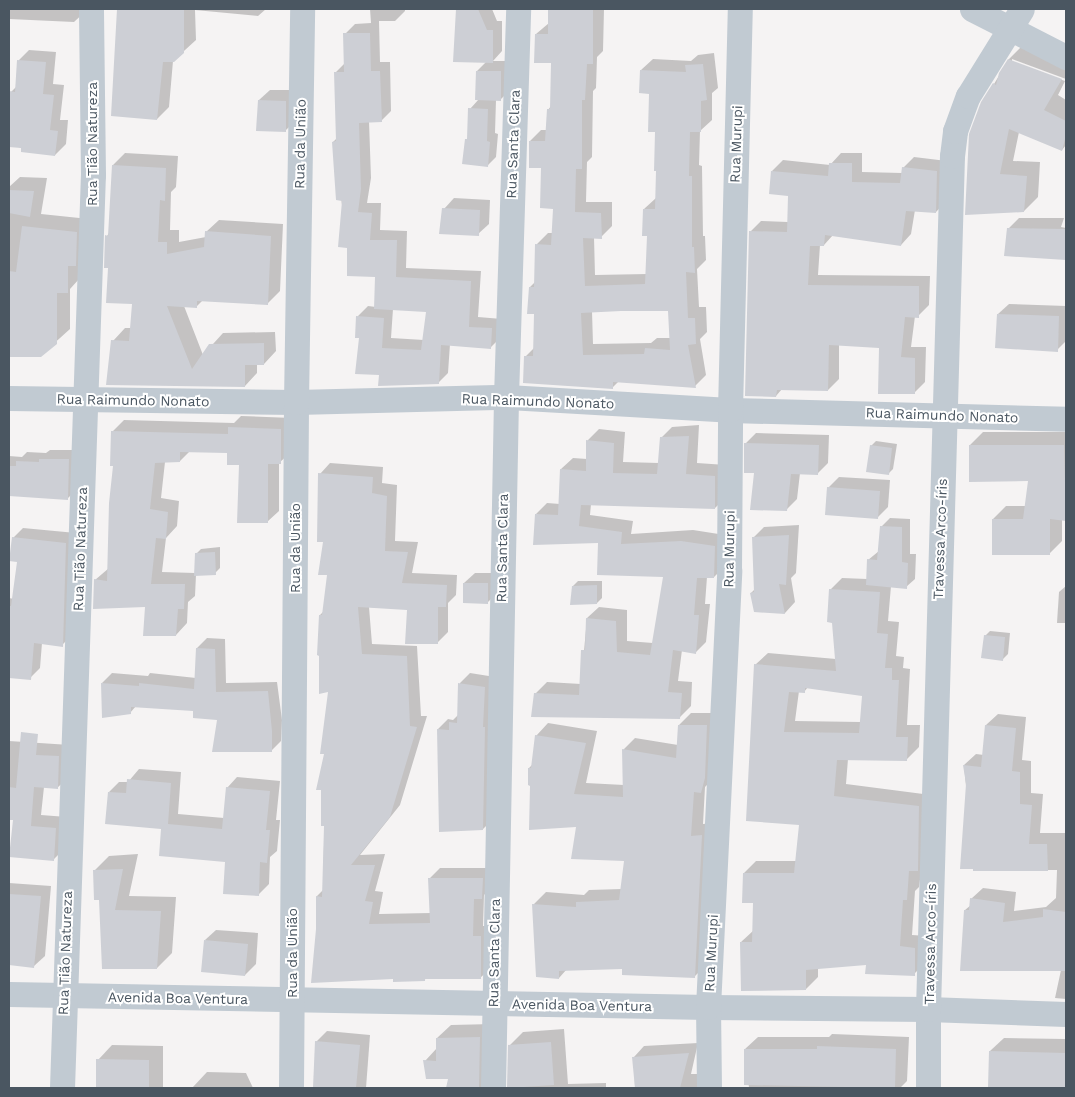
<!DOCTYPE html>
<html>
<head>
<meta charset="utf-8">
<style>
  body { margin:0 }
  #map { position:relative; width:1075px; height:1097px; overflow:hidden; background:#f5f3f3; font-family:"Work Sans",sans-serif }
  div>[style] { position:absolute }
  .shadow>* { inset:0; background:#0003 }
  .building>* { inset:0; background:#cdcfd5 }
  .minor>* { height:25px; margin:-12.5px; padding:0 12.5px; transform-origin:12.5px; border-radius:12.5px; background:#c1cad2 }
  span { translate:-50% -50%; white-space:nowrap; text-align:center; line-height:1.15; -webkit-text-stroke:4px #fff; paint-order:stroke }
  .street-label { font-size:14px; color:#4a5661 }
  .frame { position:absolute; inset:0; border:10px solid #4a5661; pointer-events:none }
</style>
</head>
<body>
<div id="map">
  <div class="shadow">
    <i style="clip-path:polygon(9px 9px,88px 9px,74px 22px,9px 19px)"></i>
    <i style="clip-path:polygon(119px 9px,266px 9px,258px 16px,195px 10px,196px 40px,173px 61px,169px 107px,157px 119px,113px 115px)"></i>
    <i style="clip-path:polygon(evenodd,370px 9px,405px 9px,405px 11px,395px 21px,379px 21px,380px 62px,390px 62px,391px 111px,381px 121px,369px 121px,371px 178px,367px 203px,381px 203px,380px 230px,407px 231px,406px 268px,481px 271px,478px 317px,502px 319px,500px 338px,490px 348px,450px 344px,448px 373px,438px 383px,380px 374px,361px 337px,358px 316px,368px 306px,376px 307px,376px 275px,348px 247px,333px 142px,338px 137px,335px 73px,345px 63px,345px 34px,355px 24px,371px 23px,370px 9px,393px 309px,427px 311px,424px 340px,391px 338px,393px 309px)"></i>
    <i style="clip-path:polygon(457px 9px,492px 9px,497px 21px,502px 21px,502px 51px,493px 61px,511px 61px,511px 89px,500px 100px,496px 100px,495px 133px,498px 134px,496px 157px,487px 166px,466px 140px,469px 137px,470px 109px,479px 99px,477px 71px,487px 61px,454px 61px)"></i>
    <i style="clip-path:polygon(evenodd,549px 9px,604px 9px,603px 51px,597px 57px,596px 88px,593px 91px,592px 157px,587px 162px,586px 202px,612px 202px,612px 226px,601px 237px,594px 237px,595px 275px,647px 274px,648px 234px,644px 209px,656px 198px,656px 130px,650px 93px,641px 70px,653px 59px,691px 61px,698px 55px,714px 53px,718px 88px,712px 93px,712px 120px,700px 131px,699px 165px,702px 166px,703px 236px,705px 236px,706px 260px,697px 269px,699px 307px,706px 307px,707px 332px,700px 339px,706px 375px,695px 386px,619px 381px,612px 388px,525px 357px,534px 348px,535px 312px,530px 287px,535px 282px,537px 244px,548px 233px,553px 233px,554px 208px,543px 167px,530px 141px,541px 130px,547px 130px,548px 110px,551px 106px,553px 62px,536px 34px,549px 23px,549px 9px,670px 310px,671px 338px,657px 338px,651px 343px,593px 344px,592px 311px,670px 310px)"></i>
    <i style="clip-path:polygon(1023px 45px,1066px 61px,1066px 79px,1012px 59px,1012px 62px,1065px 81px,1058px 95px,1066px 100px,1066px 145px,1062px 150px,1019px 132px,1013px 161px,1040px 162px,1038px 197px,1024px 211px,966px 214px,994px 84px,1009px 59px)"></i>
    <i style="clip-path:polygon(29px 50px,56px 52px,53px 84px,64px 85px,60px 120px,68px 120px,66px 144px,55px 155px,9px 145px,11px 92px,17px 86px,19px 60px)"></i>
    <i style="clip-path:polygon(270px 90px,296px 90px,296px 120px,285px 131px,259px 100px)"></i>
    <i style="clip-path:polygon(125px 153px,178px 156px,176px 187px,171px 192px,170px 230px,179px 230px,179px 242px,206px 237px,206px 232px,219px 220px,283px 224px,280px 291px,268px 303px,203px 300px,196px 307px,184px 306px,203px 355px,223px 333px,275px 332px,276px 351px,264px 364px,257px 364px,257px 373px,245px 386px,107px 384px,113px 341px,125px 328px,131px 328px,133px 303px,109px 267px,107px 236px,109px 233px,113px 165px)"></i>
    <i style="clip-path:polygon(841px 153px,862px 153px,862px 172px,902px 173px,903px 168px,914px 157px,947px 161px,946px 201px,936px 212px,915px 210px,911px 234px,901px 245px,833px 235px,824px 245px,820px 245px,818px 275px,930px 276px,929px 305px,918px 316px,915px 316px,911px 347px,926px 347px,925px 382px,914px 393px,880px 347px,839px 344px,839px 379px,828px 390px,782px 389px,776px 396px,750px 232px,761px 221px,788px 222px,789px 195px,772px 171px,783px 160px,830px 165px)"></i>
    <i style="clip-path:polygon(20px 177px,47px 178px,41px 214px,89px 219px,80px 278px,70px 289px,70px 329px,40px 356px,9px 356px,9px 187px)"></i>
    <i style="clip-path:polygon(454px 198px,490px 200px,489px 224px,478px 234px,444px 209px)"></i>
    <i style="clip-path:polygon(1019px 218px,1064px 218px,1061px 227px,1066px 228px,1066px 259px,1006px 255px,1008px 229px)"></i>
    <i style="clip-path:polygon(1009px 304px,1066px 306px,1066px 341px,1057px 350px,998px 314px)"></i>
    <i style="clip-path:polygon(241px 416px,292px 418px,292px 451px,279px 463px,279px 511px,267px 522px,240px 463px,229px 452px,190px 451px,180px 461px,165px 462px,161px 498px,179px 501px,177px 526px,166px 538px,162px 572px,195px 573px,196px 554px,201px 549px,220px 547px,220px 568px,215px 573px,196px 575px,195px 596px,188px 602px,187px 623px,176px 635px,146px 606px,95px 580px,109px 568px,114px 465px,112px 432px,124px 420px,234px 423px)"></i>
    <i style="clip-path:polygon(699px 425px,697px 463px,726px 465px,726px 497px,715px 508px,591px 504px,590px 515px,633px 521px,631px 534px,693px 530px,725px 535px,725px 566px,714px 577px,707px 577px,705px 604px,710px 604px,706px 642px,695px 653px,682px 650px,678px 681px,692px 682px,691px 706px,680px 717px,535px 694px,547px 682px,581px 684px,587px 618px,599px 607px,627px 610px,627px 641px,653px 643px,665px 576px,600px 542px,536px 514px,547px 503px,560px 504px,561px 469px,573px 458px,587px 459px,588px 440px,599px 429px,625px 432px,623px 462px,659px 463px,661px 438px,672px 427px)"></i>
    <i style="clip-path:polygon(983px 432px,1066px 432px,1066px 520px,1062px 519px,1062px 541px,1049px 554px,993px 519px,1006px 506px,1026px 506px,1029px 480px,970px 445px)"></i>
    <i style="clip-path:polygon(756px 433px,829px 435px,828px 463px,818px 473px,800px 473px,797px 499px,786px 510px,756px 472px,745px 444px)"></i>
    <i style="clip-path:polygon(876px 441px,897px 444px,893px 469px,888px 474px,871px 446px)"></i>
    <i style="clip-path:polygon(50px 450px,78px 450px,77px 489px,67px 499px,9px 495px,9px 456px,22px 457px,27px 452px,46px 453px)"></i>
    <i style="clip-path:polygon(330px 463px,383px 467px,382px 483px,397px 485px,395px 541px,418px 542px,412px 573px,457px 575px,456px 595px,448px 603px,448px 632px,437px 643px,408px 609px,369px 607px,372px 644px,417px 646px,421px 716px,427px 716px,400px 805px,360px 855px,385px 854px,375px 891px,383px 892px,379px 914px,431px 913px,430px 878px,440px 868px,493px 868px,492px 887px,484px 895px,483px 926px,492px 926px,491px 968px,480px 978px,427px 978px,424px 980px,394px 978px,318px 929px,317px 896px,323px 890px,326px 753px,330px 691px,320px 615px,324px 611px,329px 574px,320px 474px)"></i>
    <i style="clip-path:polygon(839px 477px,890px 480px,888px 507px,878px 517px,828px 488px)"></i>
    <i style="clip-path:polygon(evenodd,890px 518px,910px 519px,910px 554px,916px 554px,915px 579px,906px 587px,891px 586px,888px 621px,899px 622px,896px 656px,904px 657px,903px 668px,910px 669px,907px 725px,920px 725px,919px 747px,907px 759px,848px 759px,846px 784px,931px 795px,919px 887px,915px 891px,912px 935px,927px 936px,926px 962px,914px 974px,867px 964px,818px 968px,818px 977px,806px 989px,741px 942px,754px 930px,754px 902px,744px 873px,756px 861px,796px 861px,800px 824px,755px 665px,768px 653px,836px 659px,830px 590px,842px 578px,867px 579px,868px 560px,879px 551px,881px 527px,890px 518px,808px 687px,863px 695px,861px 722px,795px 721px,799px 691px,804px 692px,808px 687px)"></i>
    <i style="clip-path:polygon(799px 525px,796px 573px,791px 578px,795px 602px,785px 613px,755px 611px,751px 593px,755px 589px,753px 538px,764px 527px)"></i>
    <i style="clip-path:polygon(23px 528px,76px 533px,72px 635px,62px 645px,42px 643px,40px 668px,30px 678px,9px 677px,9px 598px,14px 599px,18px 561px,13px 538px)"></i>
    <i style="clip-path:polygon(475px 573px,498px 573px,498px 592px,487px 603px,464px 583px)"></i>
    <i style="clip-path:polygon(578px 581px,602px 581px,602px 598px,597px 603px,573px 586px)"></i>
    <i style="clip-path:polygon(1066px 586px,1066px 623px,1057px 623px,1059px 592px)"></i>
    <i style="clip-path:polygon(990px 631px,1010px 633px,1008px 654px,1003px 659px,985px 636px)"></i>
    <i style="clip-path:polygon(207px 638px,225px 639px,226px 683px,277px 682px,282px 720px,281px 741px,271px 751px,218px 719px,195px 710px,136px 706px,130px 713px,102px 683px,112px 673px,148px 676px,150px 673px,196px 678px,197px 648px)"></i>
    <i style="clip-path:polygon(470px 673px,495px 677px,493px 819px,483px 829px,438px 729px,448px 719px,453px 720px,459px 714px,460px 683px)"></i>
    <i style="clip-path:polygon(691px 713px,719px 713px,713px 779px,705px 787px,703px 824px,714px 823px,707px 964px,694px 977px,623px 968px,567px 969px,559px 978px,533px 905px,546px 892px,584px 895px,589px 890px,622px 889px,626px 860px,577px 825px,532px 784px,529px 768px,533px 764px,536px 736px,548px 723px,597px 731px,586px 783px,624px 785px,623px 750px,635px 738px,678px 745px,679px 725px)"></i>
    <i style="clip-path:polygon(998px 714px,1026px 717px,1022px 760px,1031px 761px,1031px 793px,1043px 794px,1040px 833px,1066px 833px,1066px 999px,1055px 998px,1061px 970px,965px 910px,971px 905px,971px 899px,983px 888px,1016px 892px,1014px 911px,1046px 907px,1056px 898px,1057px 870px,974px 870px,964px 765px,976px 754px,984px 755px,986px 725px)"></i>
    <i style="clip-path:polygon(9px 741px,70px 745px,69px 777px,57px 788px,44px 787px,41px 815px,67px 817px,65px 848px,53px 860px,14px 819px,9px 819px)"></i>
    <i style="clip-path:polygon(139px 769px,181px 772px,178px 814px,224px 818px,227px 788px,237px 777px,280px 781px,276px 820px,280px 820px,277px 851px,270px 857px,269px 884px,259px 894px,226px 861px,163px 828px,109px 792px,119px 782px,128px 782px)"></i>
    <i style="clip-path:polygon(138px 854px,129px 896px,176px 897px,172px 953px,157px 968px,100px 898px,94px 871px,109px 856px)"></i>
    <i style="clip-path:polygon(9px 883px,51px 886px,45px 956px,34px 966px,9px 964px)"></i>
    <i style="clip-path:polygon(216px 930px,258px 933px,256px 964px,245px 975px,205px 940px)"></i>
    <i style="clip-path:polygon(493px 1024px,504px 1088px,447px 1088px,450px 1078px,425px 1061px,437px 1048px,437px 1038px,451px 1025px)"></i>
    <i style="clip-path:polygon(564px 1029px,568px 1084px,606px 1083px,606px 1088px,509px 1088px,509px 1046px,523px 1032px)"></i>
    <i style="clip-path:polygon(327px 1031px,370px 1035px,366px 1088px,314px 1088px,316px 1042px)"></i>
    <i style="clip-path:polygon(832px 1034px,909px 1037px,907px 1081px,900px 1088px,749px 1088px,745px 1049px,758px 1037px,829px 1037px)"></i>
    <i style="clip-path:polygon(1004px 1038px,1066px 1039px,1066px 1088px,989px 1088px,990px 1051px)"></i>
    <i style="clip-path:polygon(698px 1043px,691px 1074px,700px 1074px,700px 1088px,635px 1088px,634px 1057px,644px 1046px)"></i>
    <i style="clip-path:polygon(112px 1045px,163px 1046px,163px 1088px,97px 1088px,98px 1060px)"></i>
    <i style="clip-path:polygon(207px 1072px,246px 1073px,253px 1088px,192px 1088px)"></i>
  </div>
  <div class="building">
    <i style="clip-path:polygon(117px 9px,184px 9px,184px 53px,174px 62px,163px 62px,157px 120px,111px 116px)"></i>
    <i style="clip-path:polygon(456px 9px,478px 9px,487px 30px,493px 30px,493px 63px,453px 62px)"></i>
    <i style="clip-path:polygon(evenodd,548px 9px,593px 9px,593px 64px,587px 64px,585px 100px,582px 100px,582px 169px,576px 169px,575px 212px,601px 213px,602px 239px,583px 238px,585px 286px,645px 284px,647px 236px,642px 236px,643px 209px,655px 209px,656px 171px,654px 171px,655px 132px,648px 132px,649px 94px,639px 93px,640px 70px,686px 72px,685px 65px,703px 64px,707px 100px,701px 101px,701px 132px,690px 132px,689px 176px,692px 176px,692px 247px,694px 247px,695px 273px,686px 272px,688px 318px,695px 318px,696px 344px,688px 345px,696px 388px,613px 382px,613px 389px,523px 383px,524px 356px,533px 356px,534px 314px,527px 314px,529px 287px,534px 287px,535px 244px,551px 245px,553px 209px,540px 208px,541px 168px,529px 168px,529px 141px,545px 141px,547px 109px,550px 109px,551px 63px,534px 63px,535px 34px,548px 34px,548px 9px,621px 311px,668px 311px,670px 350px,645px 348px,644px 354px,583px 355px,581px 313px,621px 311px)"></i>
    <i style="clip-path:polygon(343px 33px,370px 33px,371px 71px,380px 71px,382px 122px,359px 123px,361px 189px,358px 212px,372px 213px,370px 240px,397px 240px,396px 277px,471px 281px,469px 327px,492px 328px,491px 349px,441px 345px,439px 384px,378px 386px,379px 375px,355px 374px,359px 338px,355px 338px,356px 316px,384px 318px,382px 348px,421px 350px,426px 312px,374px 309px,375px 277px,347px 276px,347px 248px,338px 247px,342px 201px,336px 200px,332px 142px,336px 141px,334px 72px,344px 72px)"></i>
    <i style="clip-path:polygon(1008px 59px,1062px 79px,1044px 110px,1066px 121px,1066px 135px,1062px 151px,1009px 129px,1000px 174px,1027px 176px,1024px 212px,965px 215px,969px 134px,981px 102px,993px 83px,996px 85px,999px 73px)"></i>
    <i style="clip-path:polygon(17px 60px,46px 62px,43px 94px,54px 95px,50px 130px,58px 131px,55px 156px,21px 152px,21px 148px,9px 147px,9px 91px,15px 92px)"></i>
    <i style="clip-path:polygon(476px 71px,501px 71px,501px 101px,475px 100px)"></i>
    <i style="clip-path:polygon(258px 100px,286px 101px,286px 132px,256px 131px)"></i>
    <i style="clip-path:polygon(468px 108px,488px 109px,487px 141px,490px 142px,488px 167px,462px 164px,465px 139px,467px 139px)"></i>
    <i style="clip-path:polygon(829px 163px,852px 163px,852px 182px,900px 183px,902px 167px,937px 171px,936px 213px,906px 211px,901px 246px,825px 235px,824px 246px,810px 246px,808px 285px,919px 286px,919px 318px,905px 317px,901px 357px,915px 358px,915px 394px,878px 394px,879px 348px,829px 345px,828px 391px,777px 390px,776px 397px,745px 396px,749px 231px,787px 232px,788px 196px,769px 194px,771px 171px,828px 176px)"></i>
    <i style="clip-path:polygon(112px 165px,166px 168px,165px 201px,160px 200px,158px 242px,167px 242px,167px 254px,204px 247px,205px 231px,271px 236px,268px 305px,197px 301px,197px 308px,167px 306px,192px 369px,209px 344px,264px 343px,264px 365px,245px 365px,245px 387px,106px 385px,111px 340px,129px 341px,132px 304px,106px 303px,108px 268px,104px 268px,105px 235px,108px 236px)"></i>
    <i style="clip-path:polygon(9px 190px,34px 191px,30px 217px,9px 213px)"></i>
    <i style="clip-path:polygon(442px 208px,480px 210px,479px 236px,439px 234px)"></i>
    <i style="clip-path:polygon(22px 226px,77px 232px,76px 266px,68px 266px,68px 293px,57px 293px,57px 344px,41px 357px,9px 357px,9px 271px,16px 272px)"></i>
    <i style="clip-path:polygon(1007px 228px,1066px 229px,1066px 260px,1004px 256px)"></i>
    <i style="clip-path:polygon(997px 314px,1059px 316px,1058px 352px,995px 348px)"></i>
    <i style="clip-path:polygon(228px 427px,281px 429px,281px 464px,268px 464px,268px 523px,237px 523px,239px 465px,227px 465px,227px 453px,180px 452px,180px 462px,155px 463px,150px 509px,168px 512px,166px 539px,156px 538px,151px 584px,185px 584px,184px 609px,178px 609px,176px 636px,143px 636px,145px 607px,93px 609px,94px 579px,107px 581px,109px 503px,113px 466px,110px 466px,111px 431px,228px 434px)"></i>
    <i style="clip-path:polygon(689px 436px,686px 474px,715px 476px,715px 509px,581px 505px,579px 526px,622px 532px,621px 544px,681px 541px,715px 546px,714px 578px,697px 578px,694px 615px,699px 615px,696px 654px,673px 650px,668px 692px,682px 693px,680px 719px,531px 717px,534px 693px,579px 695px,581px 650px,585px 650px,586px 618px,616px 621px,617px 652px,650px 655px,663px 577px,597px 575px,598px 543px,533px 545px,535px 514px,558px 515px,560px 469px,586px 471px,586px 440px,614px 443px,613px 473px,657px 474px,660px 437px)"></i>
    <i style="clip-path:polygon(744px 443px,819px 445px,818px 475px,791px 474px,787px 511px,750px 510px,754px 473px,744px 473px)"></i>
    <i style="clip-path:polygon(870px 445px,892px 448px,889px 475px,866px 472px)"></i>
    <i style="clip-path:polygon(969px 445px,1064px 445px,1066px 521px,1050px 519px,1050px 555px,992px 555px,992px 519px,1023px 519px,1028px 481px,969px 482px)"></i>
    <i style="clip-path:polygon(39px 459px,69px 459px,68px 500px,9px 496px,9px 466px,16px 466px,16px 461px,39px 462px)"></i>
    <i style="clip-path:polygon(318px 473px,373px 477px,372px 493px,387px 496px,385px 551px,408px 552px,402px 583px,447px 585px,446px 607px,438px 607px,438px 644px,405px 644px,407px 610px,358px 607px,362px 654px,407px 656px,410px 726px,417px 727px,390px 817px,351px 865px,375px 865px,365px 901px,373px 902px,369px 924px,430px 923px,428px 878px,483px 878px,482px 899px,474px 899px,473px 936px,481px 936px,481px 979px,425px 979px,425px 981px,393px 982px,393px 979px,311px 983px,316px 929px,316px 896px,322px 897px,324px 826px,321px 826px,321px 790px,316px 790px,324px 754px,320px 754px,328px 692px,319px 694px,319px 656px,317px 655px,319px 615px,322px 615px,327px 575px,318px 575px,323px 542px,317px 542px)"></i>
    <i style="clip-path:polygon(827px 487px,880px 491px,878px 519px,825px 515px)"></i>
    <i style="clip-path:polygon(880px 526px,902px 527px,902px 562px,908px 563px,907px 589px,866px 585px,867px 559px,877px 560px)"></i>
    <i style="clip-path:polygon(789px 535px,786px 585px,779px 584px,785px 614px,754px 612px,750px 593px,754px 592px,752px 537px)"></i>
    <i style="clip-path:polygon(12px 537px,66px 543px,63px 647px,34px 643px,31px 680px,9px 678px,9px 606px,11px 606px,17px 562px,9px 561px)"></i>
    <i style="clip-path:polygon(215px 552px,216px 575px,194px 576px,195px 553px)"></i>
    <i style="clip-path:polygon(463px 583px,488px 583px,488px 604px,463px 603px)"></i>
    <i style="clip-path:polygon(597px 585px,597px 604px,570px 605px,572px 586px)"></i>
    <i style="clip-path:polygon(evenodd,829px 589px,880px 592px,877px 633px,888px 634px,885px 668px,892px 668px,892px 680px,899px 680px,896px 737px,908px 737px,907px 761px,837px 760px,834px 796px,919px 806px,918px 871px,909px 871px,907px 900px,903px 900px,900px 946px,915px 948px,915px 976px,865px 974px,866px 965px,806px 970px,806px 990px,741px 991px,740px 942px,752px 942px,753px 903px,742px 903px,743px 873px,794px 873px,799px 825px,746px 821px,754px 664px,836px 671px,832px 623px,827px 622px,829px 589px,805px 688px,862px 696px,859px 733px,784px 732px,789px 692px,805px 693px,805px 688px)"></i>
    <i style="clip-path:polygon(984px 635px,1005px 637px,1003px 661px,981px 658px)"></i>
    <i style="clip-path:polygon(196px 648px,215px 649px,216px 692px,268px 691px,272px 731px,272px 752px,212px 752px,217px 720px,193px 718px,193px 711px,131px 707px,131px 714px,102px 718px,101px 683px,139px 686px,139px 683px,194px 689px)"></i>
    <i style="clip-path:polygon(458px 683px,485px 687px,483px 727px,485px 727px,483px 830px,439px 832px,437px 729px,449px 730px,449px 722px,457px 723px)"></i>
    <i style="clip-path:polygon(678px 725px,707px 725px,705px 778px,701px 793px,694px 792px,691px 836px,702px 835px,695px 978px,622px 975px,622px 969px,559px 971px,559px 979px,536px 977px,532px 904px,576px 907px,576px 902px,619px 900px,624px 861px,571px 859px,576px 827px,529px 830px,530px 786px,528px 785px,528px 768px,531px 768px,535px 735px,586px 743px,574px 794px,623px 797px,622px 749px,676px 758px)"></i>
    <i style="clip-path:polygon(985px 725px,1016px 728px,1012px 771px,1020px 772px,1020px 804px,1032px 805px,1029px 844px,1047px 844px,1048px 871px,973px 871px,973px 869px,960px 869px,966px 784px,963px 765px,981px 767px)"></i>
    <i style="clip-path:polygon(21px 732px,38px 734px,36px 755px,59px 756px,58px 789px,34px 787px,31px 826px,56px 828px,54px 861px,9px 857px,13px 820px,9px 820px,9px 787px,16px 788px)"></i>
    <i style="clip-path:polygon(127px 779px,171px 783px,168px 824px,222px 829px,226px 787px,270px 791px,266px 830px,270px 830px,267px 863px,260px 862px,259px 896px,223px 894px,225px 862px,159px 856px,161px 829px,105px 824px,108px 792px,126px 793px)"></i>
    <i style="clip-path:polygon(123px 869px,115px 910px,161px 911px,157px 969px,102px 969px,99px 900px,94px 900px,93px 870px)"></i>
    <i style="clip-path:polygon(9px 894px,41px 896px,34px 968px,9px 965px)"></i>
    <i style="clip-path:polygon(970px 898px,1005px 903px,1003px 922px,1043px 917px,1043px 909px,1066px 912px,1066px 971px,960px 971px,964px 910px,969px 910px)"></i>
    <i style="clip-path:polygon(204px 940px,248px 944px,245px 976px,201px 972px)"></i>
    <i style="clip-path:polygon(480px 1037px,479px 1088px,446px 1088px,448px 1079px,426px 1079px,423px 1060px,436px 1061px,436px 1038px)"></i>
    <i style="clip-path:polygon(315px 1041px,360px 1045px,356px 1088px,313px 1088px)"></i>
    <i style="clip-path:polygon(551px 1042px,554px 1085px,507px 1088px,508px 1045px)"></i>
    <i style="clip-path:polygon(817px 1046px,896px 1049px,895px 1088px,744px 1085px,744px 1049px,817px 1049px)"></i>
    <i style="clip-path:polygon(989px 1051px,1066px 1053px,1066px 1088px,988px 1088px)"></i>
    <i style="clip-path:polygon(689px 1053px,680px 1088px,635px 1088px,632px 1057px)"></i>
    <i style="clip-path:polygon(96px 1059px,149px 1060px,149px 1088px,96px 1088px)"></i>
  </div>
  <div class="minor">
    <i style="left:972px;top:9px;width:106px;rotate:27.1deg"></i>
    <i style="left:9px;top:398px;width:287px;rotate:0.8deg"></i>
    <i style="left:296px;top:402px;width:210px;rotate:-1.4deg"></i>
    <i style="left:506px;top:397px;width:224px;rotate:3.3deg"></i>
    <i style="left:730px;top:410px;width:336px;rotate:1.5deg"></i>
    <i style="left:9px;top:994px;width:699px;rotate:1.07deg"></i>
    <i style="left:708px;top:1007px;width:220px;rotate:0.5deg"></i>
    <i style="left:928px;top:1009px;width:138px;rotate:2.1deg"></i>
    <i style="left:62px;top:1088px;width:914px;rotate:-88.06deg"></i>
    <i style="left:93px;top:175px;width:166px;rotate:-90.7deg"></i>
    <i style="left:291px;top:1088px;width:686px;rotate:-89.58deg"></i>
    <i style="left:296px;top:402px;width:393px;rotate:-89.1deg"></i>
    <i style="left:493px;top:1088px;width:691px;rotate:-88.92deg"></i>
    <i style="left:506px;top:397px;width:388px;rotate:-88.2deg"></i>
    <i style="left:709px;top:1088px;width:81px;rotate:-90.7deg"></i>
    <i style="left:708px;top:1007px;width:437px;rotate:-87.2deg"></i>
    <i style="left:729px;top:571px;width:161px;rotate:-89.6deg"></i>
    <i style="left:730px;top:410px;width:401px;rotate:-88.6deg"></i>
    <i style="left:928px;top:1088px;width:79px;rotate:-90deg"></i>
    <i style="left:928px;top:1009px;width:853px;rotate:-88.39deg"></i>
    <i style="left:952px;top:156px;width:25px;rotate:-83deg"></i>
    <i style="left:955px;top:131px;width:37px;rotate:-70deg"></i>
    <i style="left:968px;top:96px;width:102px;rotate:-58.2deg"></i>
  </div>
  <div class="street-label">
    <span style="left:92px;top:144px;rotate:-90deg">Rua Tião Natureza</span>
    <span style="left:300px;top:144px;rotate:-89deg">Rua da União</span>
    <span style="left:513px;top:144px;rotate:-88deg">Rua Santa Clara</span>
    <span style="left:736px;top:144px;rotate:-88deg">Rua Murupi</span>
    <span style="left:133px;top:400px;rotate:1deg">Rua Raimundo Nonato</span>
    <span style="left:538px;top:401px;rotate:2deg">Rua Raimundo Nonato</span>
    <span style="left:942px;top:415px;rotate:2deg">Rua Raimundo Nonato</span>
    <span style="left:940px;top:539px;rotate:-88deg">Travessa Arco-íris</span>
    <span style="left:295px;top:548px;rotate:-90deg">Rua da União</span>
    <span style="left:502px;top:548px;rotate:-89deg">Rua Santa Clara</span>
    <span style="left:80px;top:549px;rotate:-88deg">Rua Tião Natureza</span>
    <span style="left:729px;top:549px;rotate:-89deg">Rua Murupi</span>
    <span style="left:930px;top:944px;rotate:-89deg">Travessa Arco-íris</span>
    <span style="left:65px;top:953px;rotate:-88deg">Rua Tião Natureza</span>
    <span style="left:292px;top:953px;rotate:-90deg">Rua da União</span>
    <span style="left:494px;top:953px;rotate:-89deg">Rua Santa Clara</span>
    <span style="left:711px;top:953px;rotate:-87deg">Rua Murupi</span>
    <span style="left:178px;top:998px;rotate:1deg">Avenida Boa Ventura</span>
    <span style="left:582px;top:1005px;rotate:1deg">Avenida Boa Ventura</span>
  </div>
  <div class="frame"></div>
</div>
</body>
</html>
